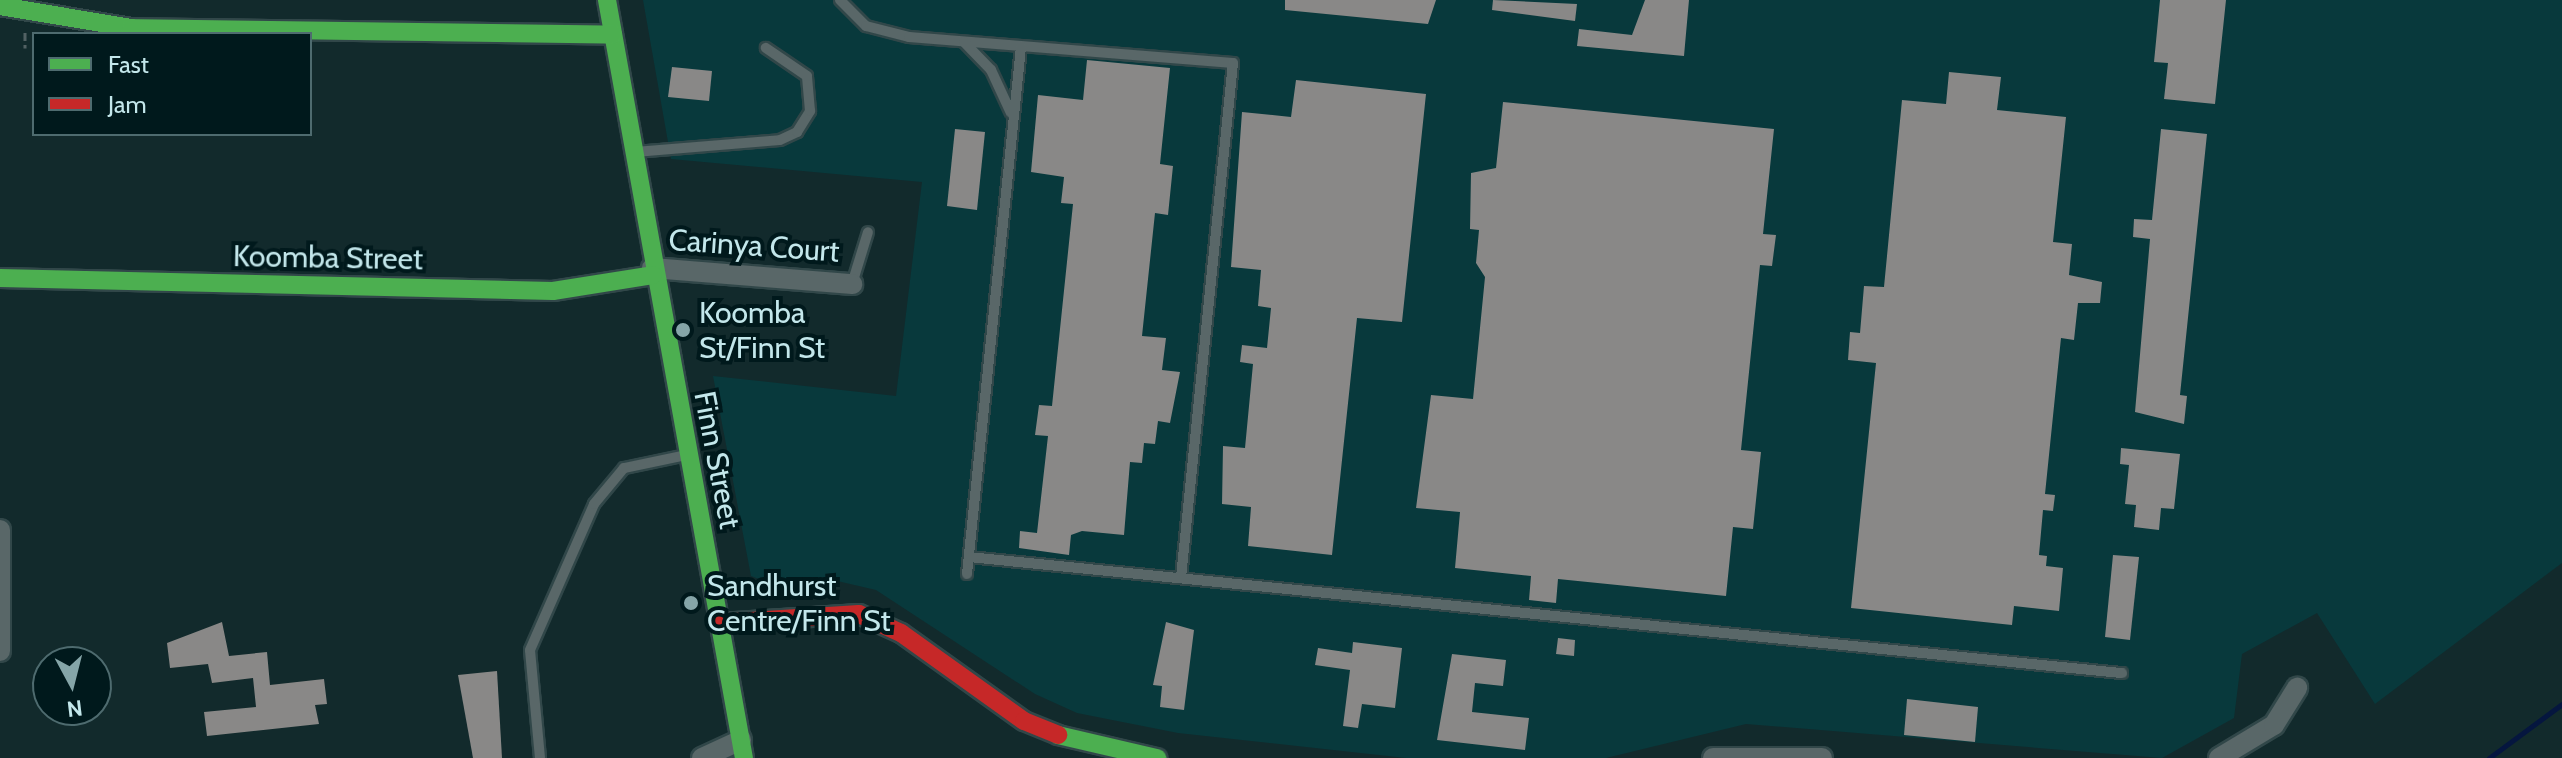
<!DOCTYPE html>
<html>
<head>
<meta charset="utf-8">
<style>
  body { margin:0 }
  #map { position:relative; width:2562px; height:758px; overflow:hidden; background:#122a2c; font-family:Cabin,sans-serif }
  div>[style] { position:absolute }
  .built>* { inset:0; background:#08393c }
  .stream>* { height:5px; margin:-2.5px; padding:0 2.5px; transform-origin:2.5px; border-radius:2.5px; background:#05163f }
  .building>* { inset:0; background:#898887 }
  .path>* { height:3px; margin-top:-1.5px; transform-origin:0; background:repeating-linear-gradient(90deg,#526163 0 8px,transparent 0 12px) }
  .roads { filter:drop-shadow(2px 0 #314749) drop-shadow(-2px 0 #314749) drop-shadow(0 2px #314749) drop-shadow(0 -2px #314749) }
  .lane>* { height:10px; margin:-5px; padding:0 5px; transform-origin:5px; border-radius:5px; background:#596768 }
  .street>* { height:20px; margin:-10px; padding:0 10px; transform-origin:10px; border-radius:10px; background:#596768 }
  .fast>* { height:18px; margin:-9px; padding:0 9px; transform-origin:9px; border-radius:9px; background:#4caf50 }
  .jam>* { height:18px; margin:-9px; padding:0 9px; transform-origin:9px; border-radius:9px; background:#c62828 }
  .dots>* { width:22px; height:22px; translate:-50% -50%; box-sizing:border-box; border:4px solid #00191c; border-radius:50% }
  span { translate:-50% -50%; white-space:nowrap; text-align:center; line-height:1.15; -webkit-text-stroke:8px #00191c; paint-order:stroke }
  .street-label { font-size:30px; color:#c3e7eb }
  .poi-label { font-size:30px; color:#c3e7eb }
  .left { translate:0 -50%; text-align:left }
  .legend { position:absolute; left:32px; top:32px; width:280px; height:104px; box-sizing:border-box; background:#00191c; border:2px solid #4e6b6f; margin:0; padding:10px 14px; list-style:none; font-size:24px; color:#c3e7eb }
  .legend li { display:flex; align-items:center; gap:16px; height:40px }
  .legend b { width:40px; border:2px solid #4e6b6f }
  .north { position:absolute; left:32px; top:646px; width:80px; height:80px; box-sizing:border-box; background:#00191c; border:2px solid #4e6b6f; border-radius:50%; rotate:173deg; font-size:22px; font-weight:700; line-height:32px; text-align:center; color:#c3e7eb }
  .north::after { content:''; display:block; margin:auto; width:28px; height:36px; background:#85a5a8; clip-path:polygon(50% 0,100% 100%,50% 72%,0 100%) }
</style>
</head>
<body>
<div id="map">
  <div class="built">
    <i style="clip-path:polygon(643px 0,2562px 0,2562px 563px,2375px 704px,2317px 613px,2242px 654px,2234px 718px,2162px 758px,1746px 724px,1606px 758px,1406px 758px,1178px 733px,1077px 713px,1035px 694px,876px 590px,833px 580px,779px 587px,751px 576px,713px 376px,896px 396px,922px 182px,671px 159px)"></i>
  </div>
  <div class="stream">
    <i style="left:2489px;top:758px;width:91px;rotate:-36.5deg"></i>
  </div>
  <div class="building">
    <i style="clip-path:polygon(1285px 0,1436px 0,1428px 24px,1285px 10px)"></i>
    <i style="clip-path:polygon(1493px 0,1577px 4px,1575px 21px,1492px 10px)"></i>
    <i style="clip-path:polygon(1645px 0,1689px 0,1684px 56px,1577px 46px,1579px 29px,1632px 35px)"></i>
    <i style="clip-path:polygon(2160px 0,2226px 0,2215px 104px,2164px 99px,2168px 63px,2154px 62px)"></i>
    <i style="clip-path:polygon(1087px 60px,1170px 68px,1160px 164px,1173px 166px,1168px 215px,1155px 213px,1142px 336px,1166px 338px,1162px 370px,1180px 372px,1170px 423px,1158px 421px,1155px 444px,1144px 443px,1142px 463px,1130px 462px,1124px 535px,1082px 531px,1071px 535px,1069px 555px,1019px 548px,1020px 531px,1037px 533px,1048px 436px,1035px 435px,1039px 405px,1052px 406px,1073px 204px,1061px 203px,1064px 177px,1031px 172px,1038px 95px,1083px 100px)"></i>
    <i style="clip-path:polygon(672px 67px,712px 71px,709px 101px,668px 97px)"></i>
    <i style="clip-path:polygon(1949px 72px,2001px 77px,1997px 110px,2066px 117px,2053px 242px,2072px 244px,2069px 275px,2102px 282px,2100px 303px,2078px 303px,2074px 340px,2061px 338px,2045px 494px,2055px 495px,2053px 511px,2043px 510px,2039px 555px,2047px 556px,2046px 566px,2063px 568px,2059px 611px,2014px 606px,2012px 625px,1851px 608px,1876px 363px,1848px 360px,1850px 332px,1860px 333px,1864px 286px,1884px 287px,1902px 100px,1946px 104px)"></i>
    <i style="clip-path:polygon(1296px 80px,1426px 94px,1402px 322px,1357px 318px,1332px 555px,1248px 546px,1251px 507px,1222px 504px,1223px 446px,1245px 448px,1253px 364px,1240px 362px,1242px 345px,1267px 348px,1271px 308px,1258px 306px,1261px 270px,1231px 267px,1242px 112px,1291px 117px)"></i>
    <i style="clip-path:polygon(1503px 102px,1774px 129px,1763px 234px,1776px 235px,1772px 266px,1760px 265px,1741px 450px,1761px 452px,1753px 529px,1733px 527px,1726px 596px,1558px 579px,1556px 603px,1529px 600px,1531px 576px,1455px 568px,1460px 512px,1416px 508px,1431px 395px,1473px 399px,1485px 277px,1476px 263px,1479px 230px,1470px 229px,1471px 173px,1496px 168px)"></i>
    <i style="clip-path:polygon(955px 129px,985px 132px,977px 210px,947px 206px)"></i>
    <i style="clip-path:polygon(2161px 129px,2207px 134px,2180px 395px,2187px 396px,2184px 424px,2135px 412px,2150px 239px,2133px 237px,2134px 219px,2152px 220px)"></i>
    <i style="clip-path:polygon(2121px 448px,2180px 454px,2174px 509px,2161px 508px,2159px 530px,2134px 527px,2136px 505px,2125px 504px,2129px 465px,2120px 464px)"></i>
    <i style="clip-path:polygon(2113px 555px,2139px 557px,2130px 640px,2105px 637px)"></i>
    <i style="clip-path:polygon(222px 622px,229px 656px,267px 652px,270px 685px,324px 679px,327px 704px,315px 705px,319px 724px,207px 736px,204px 712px,256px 707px,253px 678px,212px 683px,208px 664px,170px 668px,167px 643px)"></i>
    <i style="clip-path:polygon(1166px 622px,1194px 630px,1184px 710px,1160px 707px,1162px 686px,1153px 685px)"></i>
    <i style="clip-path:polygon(1558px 638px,1575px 640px,1574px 656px,1556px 654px)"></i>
    <i style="clip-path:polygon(1353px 642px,1402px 648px,1395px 708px,1362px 704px,1358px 728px,1343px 726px,1350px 670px,1315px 665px,1318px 648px,1352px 653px)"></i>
    <i style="clip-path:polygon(1452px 654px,1506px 660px,1503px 686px,1475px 683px,1472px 712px,1529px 718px,1525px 750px,1437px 740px)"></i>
    <i style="clip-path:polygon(497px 671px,502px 758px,473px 758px,458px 675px)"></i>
    <i style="clip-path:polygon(1907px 699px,1978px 707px,1975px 742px,1904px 735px)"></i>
  </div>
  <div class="path">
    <i style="left:25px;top:32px;width:16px;rotate:90deg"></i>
  </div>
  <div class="roads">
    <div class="lane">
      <i style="left:840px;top:0;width:37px;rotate:45deg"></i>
      <i style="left:866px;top:26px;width:44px;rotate:14.3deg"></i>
      <i style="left:909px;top:37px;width:325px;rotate:4.6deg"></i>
      <i style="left:1233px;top:63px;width:518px;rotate:95.77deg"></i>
      <i style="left:964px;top:42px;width:39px;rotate:46deg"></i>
      <i style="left:991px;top:70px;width:47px;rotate:65.1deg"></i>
      <i style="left:635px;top:152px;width:145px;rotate:-4.7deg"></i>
      <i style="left:780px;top:140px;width:19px;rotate:-25deg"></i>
      <i style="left:797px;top:132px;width:25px;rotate:-58deg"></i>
      <i style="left:810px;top:111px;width:35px;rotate:-95deg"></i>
      <i style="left:807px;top:76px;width:50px;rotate:-145.7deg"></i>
      <i style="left:852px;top:284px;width:54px;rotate:-72.9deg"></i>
      <i style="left:969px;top:557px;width:1159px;rotate:5.75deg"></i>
      <i style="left:967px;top:574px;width:530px;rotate:-84.15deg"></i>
      <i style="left:540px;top:758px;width:108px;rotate:-95.3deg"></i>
      <i style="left:530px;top:650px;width:159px;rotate:-66.3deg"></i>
      <i style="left:594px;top:504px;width:47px;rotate:-50.2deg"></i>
      <i style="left:624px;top:468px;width:63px;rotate:-11.8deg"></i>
    </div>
    <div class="street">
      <i style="left:652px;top:268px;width:201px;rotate:4.6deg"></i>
      <i style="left:0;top:530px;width:121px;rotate:90deg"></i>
      <i style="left:702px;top:758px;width:43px;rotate:-24.8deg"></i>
      <i style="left:1713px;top:758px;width:109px"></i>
      <i style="left:2219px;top:758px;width:64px;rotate:-31deg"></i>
      <i style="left:2274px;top:725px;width:44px;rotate:-58.1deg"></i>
    </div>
    <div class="fast">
      <i style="left:607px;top:0;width:770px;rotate:79.76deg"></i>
      <i style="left:0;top:6px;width:133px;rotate:9.5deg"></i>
      <i style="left:131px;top:28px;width:482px;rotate:0.8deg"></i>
      <i style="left:0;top:278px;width:553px;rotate:1.35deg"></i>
      <i style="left:553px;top:291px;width:101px;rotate:-9.1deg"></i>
      <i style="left:1058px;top:735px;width:102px;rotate:13.1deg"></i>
    </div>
    <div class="jam">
      <i style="left:720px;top:623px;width:139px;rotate:-3.7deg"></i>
      <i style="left:859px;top:614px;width:46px;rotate:24.3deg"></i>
      <i style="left:901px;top:633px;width:151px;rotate:35.6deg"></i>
      <i style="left:1024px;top:721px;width:37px;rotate:22deg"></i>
    </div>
  </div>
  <div class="dots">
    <i style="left:683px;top:330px;background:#85a5a8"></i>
    <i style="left:691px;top:603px;background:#85a5a8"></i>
  </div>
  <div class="street-label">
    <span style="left:754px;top:246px;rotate:4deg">Carinya Court</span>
    <span style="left:328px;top:258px;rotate:1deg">Koomba Street</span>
    <span style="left:717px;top:460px;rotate:79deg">Finn Street</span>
  </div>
  <div class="poi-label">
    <span class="left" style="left:699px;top:330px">Koomba<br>St/Finn St</span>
    <span class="left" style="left:707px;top:603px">Sandhurst<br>Centre/Finn St</span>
  </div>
  <ul class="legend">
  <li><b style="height:10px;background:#4caf50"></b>Fast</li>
  <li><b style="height:10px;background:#c62828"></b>Jam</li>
  </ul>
  <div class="north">N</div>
</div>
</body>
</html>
